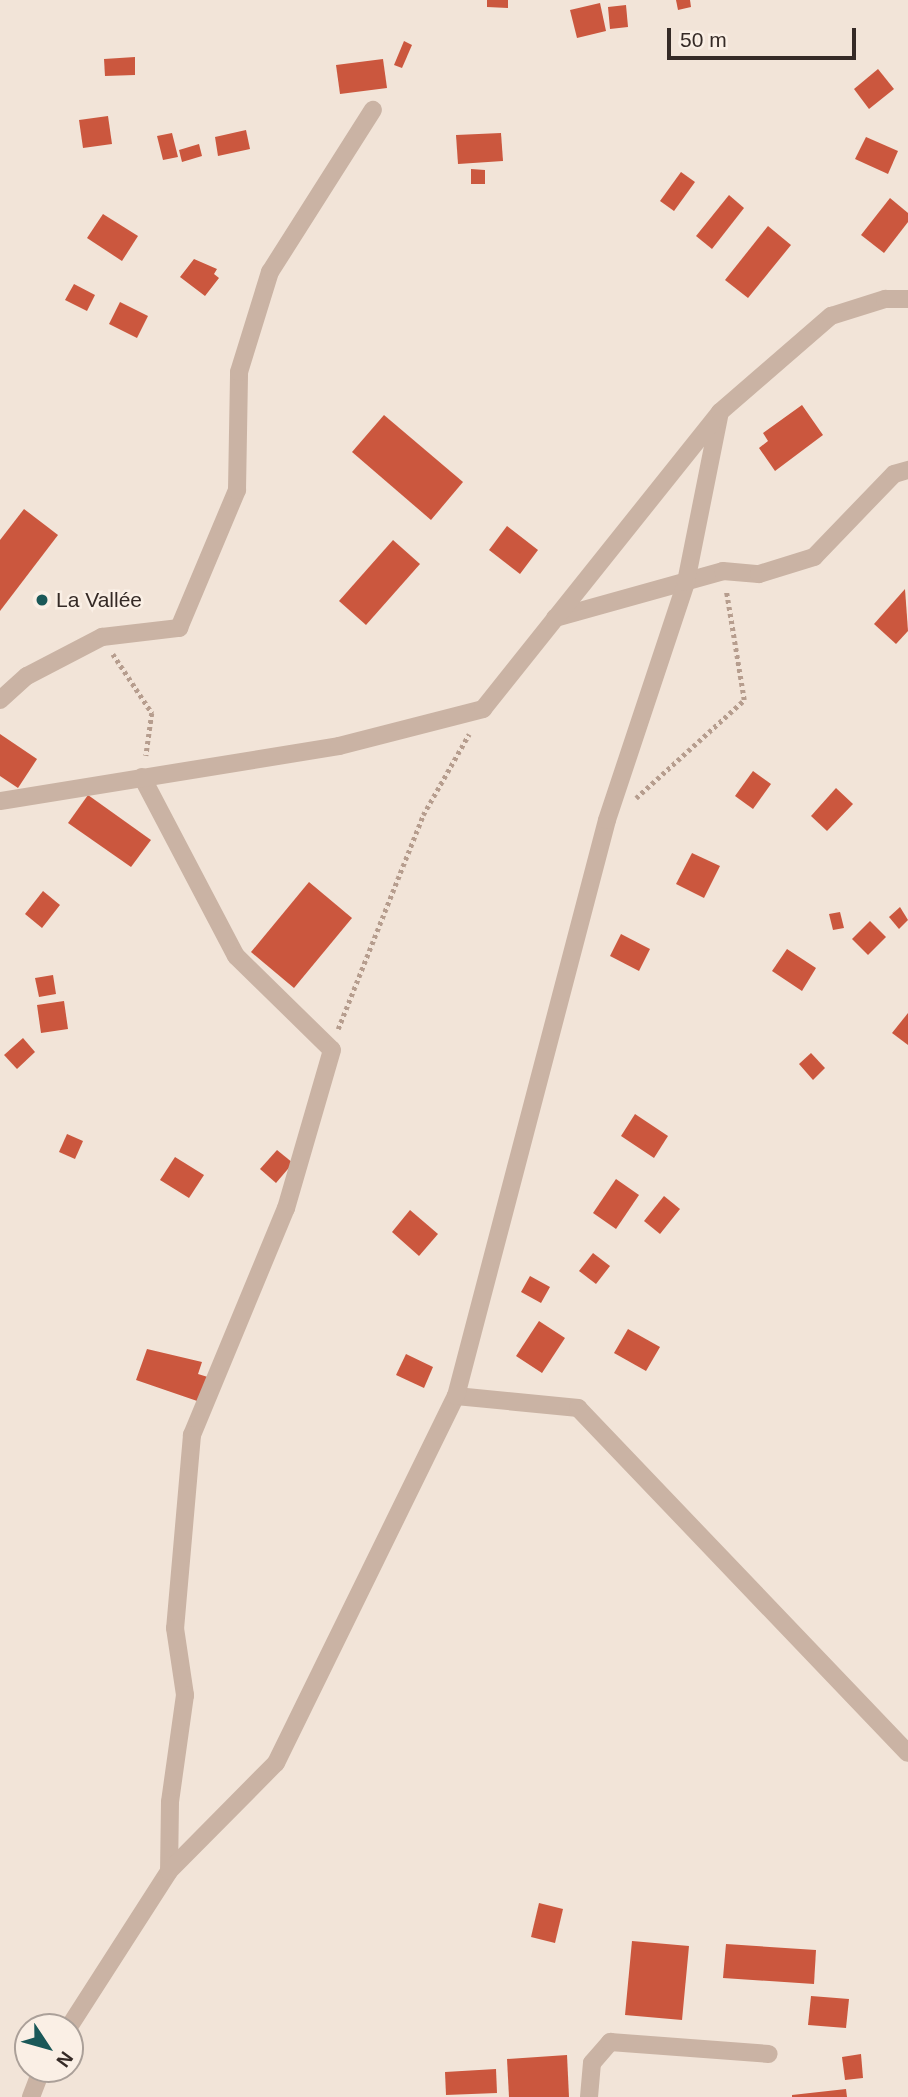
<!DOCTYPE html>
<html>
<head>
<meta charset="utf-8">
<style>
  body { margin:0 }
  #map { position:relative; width:908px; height:2097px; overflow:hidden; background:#f2e4d8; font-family:Arial,sans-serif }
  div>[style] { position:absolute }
  .building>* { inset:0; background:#cb573e }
  .path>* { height:4.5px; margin-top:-2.25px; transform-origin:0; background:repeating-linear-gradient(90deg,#b69d8e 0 3.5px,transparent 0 7px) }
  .minor>* { height:18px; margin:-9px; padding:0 9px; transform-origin:9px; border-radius:9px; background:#cab3a4 }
  .tertiary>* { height:18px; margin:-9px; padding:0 9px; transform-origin:9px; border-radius:9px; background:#cab3a4 }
  .dots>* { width:19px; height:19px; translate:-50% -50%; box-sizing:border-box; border:4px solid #faefe5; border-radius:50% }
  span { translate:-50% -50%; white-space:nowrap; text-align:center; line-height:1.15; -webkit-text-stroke:5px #faefe5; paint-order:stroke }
  .poi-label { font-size:21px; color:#352a26 }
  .left { translate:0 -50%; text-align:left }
  .north { position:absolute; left:14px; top:2013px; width:70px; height:70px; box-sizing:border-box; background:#faefe5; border:2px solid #aba099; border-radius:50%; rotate:126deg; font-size:19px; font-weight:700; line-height:28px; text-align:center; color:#352a26 }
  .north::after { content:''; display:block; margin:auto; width:24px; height:32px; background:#1a5858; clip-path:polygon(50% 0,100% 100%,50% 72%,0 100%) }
  .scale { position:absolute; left:667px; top:28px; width:189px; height:32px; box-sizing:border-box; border:4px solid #352a26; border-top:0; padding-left:9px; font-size:21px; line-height:24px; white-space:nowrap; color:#352a26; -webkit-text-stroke:5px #faefe5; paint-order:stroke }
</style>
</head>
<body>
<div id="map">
  <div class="building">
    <i style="clip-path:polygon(487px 0,508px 0,508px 8px,487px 7px)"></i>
    <i style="clip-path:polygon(676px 0,690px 0,691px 7px,678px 10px)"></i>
    <i style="clip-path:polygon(600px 3px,606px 31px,577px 38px,570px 10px)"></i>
    <i style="clip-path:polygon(626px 5px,628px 27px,610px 29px,608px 7px)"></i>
    <i style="clip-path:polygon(404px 41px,412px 45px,402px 68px,394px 65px)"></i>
    <i style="clip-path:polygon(135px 57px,135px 75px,105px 76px,104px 59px)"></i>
    <i style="clip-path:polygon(383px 59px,387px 88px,340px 94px,336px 65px)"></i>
    <i style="clip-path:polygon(878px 69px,894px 89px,869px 109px,854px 89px)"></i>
    <i style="clip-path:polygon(108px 116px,112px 144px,83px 148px,79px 120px)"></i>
    <i style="clip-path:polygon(246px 130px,250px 149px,218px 156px,215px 137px)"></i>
    <i style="clip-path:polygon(172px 133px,178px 157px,163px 160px,157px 136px)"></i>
    <i style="clip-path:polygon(501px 133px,503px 161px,458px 164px,456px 135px)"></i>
    <i style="clip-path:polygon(866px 137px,898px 151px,888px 174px,855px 159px)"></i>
    <i style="clip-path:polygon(199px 144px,202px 156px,182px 162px,179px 150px)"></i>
    <i style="clip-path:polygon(471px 169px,485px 170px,485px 184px,471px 184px)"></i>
    <i style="clip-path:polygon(681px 172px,695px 182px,674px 211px,660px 201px)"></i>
    <i style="clip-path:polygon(729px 195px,744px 208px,712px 249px,696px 236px)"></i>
    <i style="clip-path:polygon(890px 198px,908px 213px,908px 222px,884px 253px,861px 235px)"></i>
    <i style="clip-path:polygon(103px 214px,138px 236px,122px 261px,87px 238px)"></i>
    <i style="clip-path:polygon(768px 226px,791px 245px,748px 298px,725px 280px)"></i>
    <i style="clip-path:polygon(194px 259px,217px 269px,214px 274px,219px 278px,205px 296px,180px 277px)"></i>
    <i style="clip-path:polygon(74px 284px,95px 295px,87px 311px,65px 300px)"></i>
    <i style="clip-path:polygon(120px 302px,148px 316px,137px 338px,109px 324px)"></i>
    <i style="clip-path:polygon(802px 405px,823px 435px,775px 471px,759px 448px,768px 441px,763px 433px)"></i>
    <i style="clip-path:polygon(384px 415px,463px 482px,431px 520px,352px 452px)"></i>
    <i style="clip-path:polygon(24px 509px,58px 535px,0 611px,0 540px)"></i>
    <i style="clip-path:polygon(507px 526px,538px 550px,520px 574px,489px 550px)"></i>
    <i style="clip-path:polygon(393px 540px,420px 564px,366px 625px,339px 601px)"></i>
    <i style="clip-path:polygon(905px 589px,908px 631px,896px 644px,874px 624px)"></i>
    <i style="clip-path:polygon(0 734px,37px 759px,18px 788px,0 776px)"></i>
    <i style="clip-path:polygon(753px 771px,771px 784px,753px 809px,735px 796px)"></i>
    <i style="clip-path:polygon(836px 788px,853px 804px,827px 831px,811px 816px)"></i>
    <i style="clip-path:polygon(88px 795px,151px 840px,131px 867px,68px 823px)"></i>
    <i style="clip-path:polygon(692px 853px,720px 866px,704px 898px,676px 884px)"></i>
    <i style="clip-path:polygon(309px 882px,352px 918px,294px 988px,251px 952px)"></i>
    <i style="clip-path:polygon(43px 891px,60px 905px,42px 928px,25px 914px)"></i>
    <i style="clip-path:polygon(900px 907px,908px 920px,899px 929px,889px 917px)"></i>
    <i style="clip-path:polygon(840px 912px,844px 928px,833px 930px,829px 914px)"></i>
    <i style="clip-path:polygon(870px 921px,886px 937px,868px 955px,852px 939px)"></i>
    <i style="clip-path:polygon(621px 934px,650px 949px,639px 971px,610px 956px)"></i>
    <i style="clip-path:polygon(787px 949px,816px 968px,802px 991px,772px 971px)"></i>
    <i style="clip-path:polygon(53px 975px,56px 994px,39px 997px,35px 978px)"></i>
    <i style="clip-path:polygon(64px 1001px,68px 1029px,41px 1033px,37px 1005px)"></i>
    <i style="clip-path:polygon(908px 1013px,908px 1045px,892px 1033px)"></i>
    <i style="clip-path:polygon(23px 1038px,35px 1052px,17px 1069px,4px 1055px)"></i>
    <i style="clip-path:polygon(811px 1053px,825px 1068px,813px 1080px,799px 1064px)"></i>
    <i style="clip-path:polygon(635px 1114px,668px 1136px,654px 1158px,621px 1136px)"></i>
    <i style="clip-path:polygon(67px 1134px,83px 1141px,75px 1159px,59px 1152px)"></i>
    <i style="clip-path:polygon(277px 1150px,293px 1163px,276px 1183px,260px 1169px)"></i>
    <i style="clip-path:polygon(175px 1157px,204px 1175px,189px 1198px,160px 1180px)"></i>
    <i style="clip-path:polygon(616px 1179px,639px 1195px,616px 1229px,593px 1213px)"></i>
    <i style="clip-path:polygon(664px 1196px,680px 1209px,660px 1234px,644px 1221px)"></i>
    <i style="clip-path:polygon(410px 1210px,438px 1234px,419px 1256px,392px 1232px)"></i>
    <i style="clip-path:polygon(593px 1253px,610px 1266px,596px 1284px,579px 1271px)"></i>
    <i style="clip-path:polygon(530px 1276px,550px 1287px,541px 1303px,521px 1292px)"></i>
    <i style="clip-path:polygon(539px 1321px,565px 1338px,542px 1373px,516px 1356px)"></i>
    <i style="clip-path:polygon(628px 1329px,660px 1347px,646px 1371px,614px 1353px)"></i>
    <i style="clip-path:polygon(147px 1349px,202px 1362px,198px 1374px,211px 1378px,203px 1403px,136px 1380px)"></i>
    <i style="clip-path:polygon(406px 1354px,433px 1367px,424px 1388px,396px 1375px)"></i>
    <i style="clip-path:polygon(539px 1903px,563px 1909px,555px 1943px,531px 1937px)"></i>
    <i style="clip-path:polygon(632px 1941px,689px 1946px,682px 2020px,625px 2015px)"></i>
    <i style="clip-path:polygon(726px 1944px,816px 1950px,814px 1984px,723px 1978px)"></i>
    <i style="clip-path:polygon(811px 1996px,849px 1999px,846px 2028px,808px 2025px)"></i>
    <i style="clip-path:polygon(861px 2054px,863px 2078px,845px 2080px,842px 2057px)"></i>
    <i style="clip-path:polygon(567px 2055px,569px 2097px,509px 2097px,507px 2059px)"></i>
    <i style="clip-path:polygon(496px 2069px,497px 2093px,446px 2095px,445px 2072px)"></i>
    <i style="clip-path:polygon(846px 2089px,847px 2097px,792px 2097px,792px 2095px)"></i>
  </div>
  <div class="path">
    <i style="left:113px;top:654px;width:71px;rotate:56.5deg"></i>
    <i style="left:152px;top:713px;width:43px;rotate:97.9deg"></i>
    <i style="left:636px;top:798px;width:146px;rotate:-42.2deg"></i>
    <i style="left:744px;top:700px;width:111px;rotate:-99.3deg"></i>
    <i style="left:338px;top:1029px;width:230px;rotate:-68.3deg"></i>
    <i style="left:423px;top:815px;width:93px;rotate:-60.4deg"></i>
  </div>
  <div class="minor">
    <i style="left:555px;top:618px;width:174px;rotate:-15.6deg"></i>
    <i style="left:723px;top:571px;width:36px;rotate:5deg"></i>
    <i style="left:759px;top:574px;width:58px;rotate:-17.2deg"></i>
    <i style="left:814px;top:557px;width:115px;rotate:-46.1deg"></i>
    <i style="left:894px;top:474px;width:15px;rotate:-16deg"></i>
    <i style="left:0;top:700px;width:36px;rotate:-42deg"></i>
    <i style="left:27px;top:676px;width:85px;rotate:-27.5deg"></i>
    <i style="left:102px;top:637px;width:78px;rotate:-6.7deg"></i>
    <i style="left:179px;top:628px;width:150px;rotate:-67.2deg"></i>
    <i style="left:237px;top:490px;width:118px;rotate:-89deg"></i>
    <i style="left:239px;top:372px;width:105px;rotate:-72.8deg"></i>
    <i style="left:270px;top:272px;width:192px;rotate:-57.6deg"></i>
    <i style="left:142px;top:777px;width:202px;rotate:62.3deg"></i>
    <i style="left:236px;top:956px;width:134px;rotate:44.4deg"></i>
    <i style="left:332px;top:1050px;width:165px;rotate:106.2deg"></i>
    <i style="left:286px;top:1208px;width:246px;rotate:112.5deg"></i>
    <i style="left:192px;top:1435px;width:194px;rotate:95deg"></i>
    <i style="left:175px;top:1628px;width:68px;rotate:81.5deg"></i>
    <i style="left:185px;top:1695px;width:108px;rotate:98deg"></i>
    <i style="left:170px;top:1802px;width:69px;rotate:90.8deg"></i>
    <i style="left:456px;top:1396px;width:123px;rotate:5.6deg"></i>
    <i style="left:578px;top:1408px;width:477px;rotate:46.3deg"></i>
    <i style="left:69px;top:2027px;width:185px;rotate:-57.3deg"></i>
    <i style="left:169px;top:1871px;width:152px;rotate:-45.3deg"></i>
    <i style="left:276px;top:1763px;width:409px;rotate:-63.9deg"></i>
    <i style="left:456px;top:1396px;width:595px;rotate:-75.31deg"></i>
    <i style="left:607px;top:820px;width:251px;rotate:-71.6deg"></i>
    <i style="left:686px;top:582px;width:173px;rotate:-78.7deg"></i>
    <i style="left:31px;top:2097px;width:30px;rotate:-69deg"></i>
    <i style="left:589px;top:2097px;width:34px;rotate:-85deg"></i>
    <i style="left:592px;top:2063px;width:28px;rotate:-49deg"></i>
    <i style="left:610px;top:2042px;width:159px;rotate:4.3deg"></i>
  </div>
  <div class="tertiary">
    <i style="left:0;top:801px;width:343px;rotate:-9.2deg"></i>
    <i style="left:339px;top:746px;width:149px;rotate:-14.4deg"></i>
    <i style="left:483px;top:709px;width:380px;rotate:-51.4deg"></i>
    <i style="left:720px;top:412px;width:147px;rotate:-40.9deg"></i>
    <i style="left:831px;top:316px;width:57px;rotate:-17.5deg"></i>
    <i style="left:885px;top:299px;width:23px"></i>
  </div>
  <div class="dots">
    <i style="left:42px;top:600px;background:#1a5858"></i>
  </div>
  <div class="poi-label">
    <span class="left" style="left:56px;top:600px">La Vallée</span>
  </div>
  <div class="north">N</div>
  <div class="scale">50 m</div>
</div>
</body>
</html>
